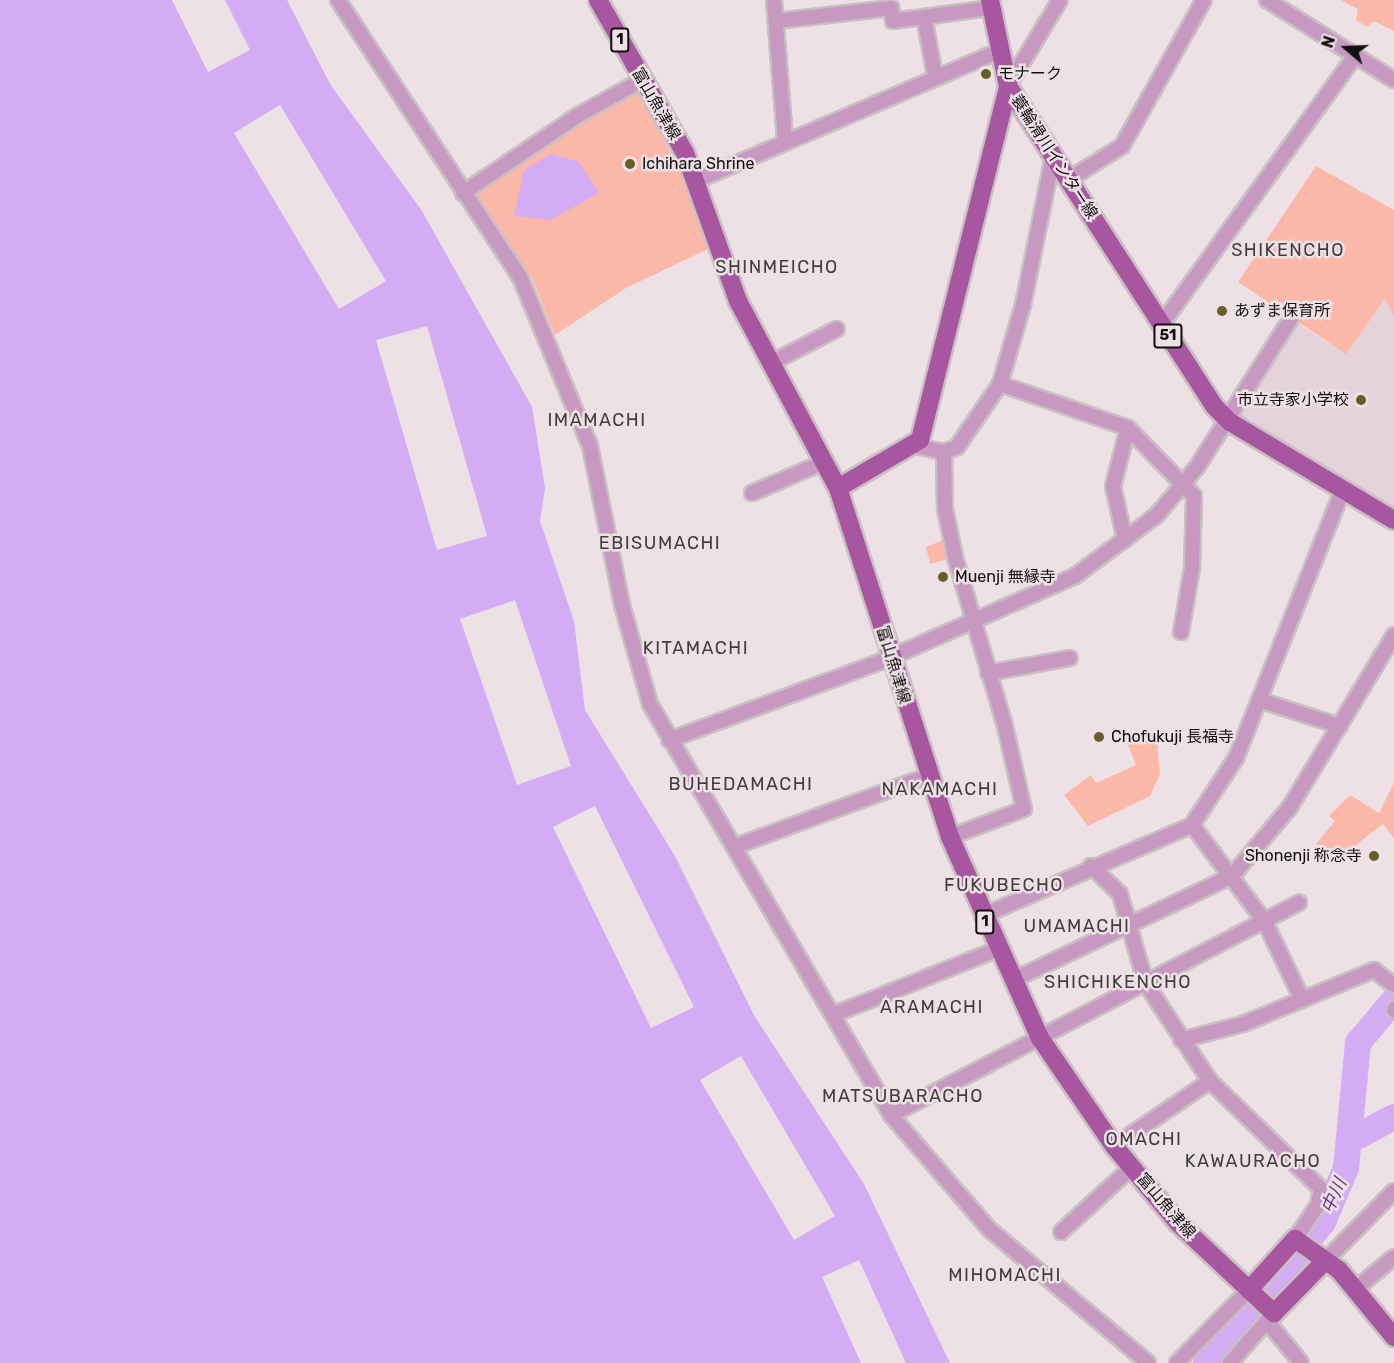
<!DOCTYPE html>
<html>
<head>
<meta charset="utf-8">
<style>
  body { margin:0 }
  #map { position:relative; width:1394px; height:1363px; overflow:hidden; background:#ede1e6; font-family:Rubik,"Noto Sans JP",sans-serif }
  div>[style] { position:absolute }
  .built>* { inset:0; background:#e6d2da }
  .green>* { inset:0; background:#fbb8a9 }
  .water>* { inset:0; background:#d4acf3 }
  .pier>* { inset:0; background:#ede1e6 }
  .river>* { height:26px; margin:-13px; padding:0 13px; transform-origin:13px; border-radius:13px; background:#d4acf3 }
  .roads { filter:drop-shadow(2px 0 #cabfc4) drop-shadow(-2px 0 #cabfc4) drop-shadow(0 2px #cabfc4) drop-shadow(0 -2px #cabfc4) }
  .minor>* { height:14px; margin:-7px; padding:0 7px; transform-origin:7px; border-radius:7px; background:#c799c0 }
  .major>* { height:18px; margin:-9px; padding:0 9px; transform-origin:9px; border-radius:9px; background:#a7569f }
  .dots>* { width:16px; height:16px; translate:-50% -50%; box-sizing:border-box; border:3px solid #ede1e6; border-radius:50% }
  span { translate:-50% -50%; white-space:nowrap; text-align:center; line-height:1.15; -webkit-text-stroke:5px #ede1e6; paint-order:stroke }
  .shield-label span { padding:2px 4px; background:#ede1e6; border:2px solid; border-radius:4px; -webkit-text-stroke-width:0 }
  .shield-label { font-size:15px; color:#130f11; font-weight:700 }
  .poi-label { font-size:16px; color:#130f11 }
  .left { translate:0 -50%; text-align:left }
  .right { translate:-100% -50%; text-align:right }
  .street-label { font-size:16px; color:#130f11 }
  .neighbourhood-label { font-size:18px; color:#453c40; letter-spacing:1.5px }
  .water-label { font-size:18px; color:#6b398b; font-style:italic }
  .north { position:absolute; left:1316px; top:18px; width:60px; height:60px; -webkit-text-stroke:4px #ede1e6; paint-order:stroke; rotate:289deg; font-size:16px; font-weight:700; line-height:24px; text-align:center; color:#130f11 }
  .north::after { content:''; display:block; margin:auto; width:21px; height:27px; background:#130f11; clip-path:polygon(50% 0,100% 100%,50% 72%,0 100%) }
</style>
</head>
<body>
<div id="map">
  <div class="built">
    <i style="clip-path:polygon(1394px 287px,1394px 509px,1238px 417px,1295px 322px,1346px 354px)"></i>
  </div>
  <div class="green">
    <i style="clip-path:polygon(1341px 0,1394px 0,1394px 31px,1374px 21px,1367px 27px,1356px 20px,1358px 9px)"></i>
    <i style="clip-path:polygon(639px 89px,684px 181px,708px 249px,626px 288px,555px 335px,532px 279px,473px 193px,581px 119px)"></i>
    <i style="clip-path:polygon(1316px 166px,1394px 210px,1394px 316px,1385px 299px,1346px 354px,1238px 282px)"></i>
    <i style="clip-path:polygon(946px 539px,951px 558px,930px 564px,926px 547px)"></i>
    <i style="clip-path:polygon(1156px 730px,1160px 774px,1150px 796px,1088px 826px,1064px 795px,1091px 775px,1096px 783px,1136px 765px,1126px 740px)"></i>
    <i style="clip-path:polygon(1394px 783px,1394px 838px,1383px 824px,1339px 858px,1316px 844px,1335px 821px,1329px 816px,1350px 795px,1379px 813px)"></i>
  </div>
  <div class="water">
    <i style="clip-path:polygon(0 0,287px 0,330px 84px,422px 211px,532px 407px,545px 488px,540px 521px,574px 621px,585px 710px,675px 856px,755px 1017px,864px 1184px,950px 1363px,0 1363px)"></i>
    <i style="clip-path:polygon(551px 154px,579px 162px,599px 193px,551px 220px,514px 216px,524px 170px)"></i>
  </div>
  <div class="pier">
    <i style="clip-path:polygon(172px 0,225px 0,250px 50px,208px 72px)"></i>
    <i style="clip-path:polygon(280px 105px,386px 281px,339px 309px,234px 133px)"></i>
    <i style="clip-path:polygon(427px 326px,487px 536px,437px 550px,376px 340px)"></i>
    <i style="clip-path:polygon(515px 600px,571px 766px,517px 785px,460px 619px)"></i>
    <i style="clip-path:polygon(595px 806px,694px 1007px,651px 1028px,553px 827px)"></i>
    <i style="clip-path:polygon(741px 1056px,835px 1216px,794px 1240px,700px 1080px)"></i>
    <i style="clip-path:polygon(859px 1260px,906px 1363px,861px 1363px,822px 1277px)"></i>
  </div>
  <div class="river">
    <i style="left:1349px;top:1141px;width:51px;rotate:-28.1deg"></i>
    <i style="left:1206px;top:1363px;width:183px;rotate:-50.3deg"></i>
    <i style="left:1323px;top:1222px;width:59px;rotate:-66.9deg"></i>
    <i style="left:1346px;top:1168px;width:126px;rotate:-84.5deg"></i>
    <i style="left:1358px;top:1043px;width:56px;rotate:-50.1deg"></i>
  </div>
  <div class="roads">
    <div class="minor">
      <i style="left:338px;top:0;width:331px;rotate:56.7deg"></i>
      <i style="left:520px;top:277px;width:183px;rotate:67.5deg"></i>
      <i style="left:590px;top:446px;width:162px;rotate:78.6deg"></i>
      <i style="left:622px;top:605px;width:103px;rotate:74.2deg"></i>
      <i style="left:650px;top:704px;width:476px;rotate:59.6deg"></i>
      <i style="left:891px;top:1115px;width:150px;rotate:49.3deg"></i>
      <i style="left:989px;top:1229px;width:208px;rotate:40.1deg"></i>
      <i style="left:774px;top:0;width:141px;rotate:85.5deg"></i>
      <i style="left:1267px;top:0;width:150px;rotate:32.2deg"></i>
      <i style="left:776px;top:21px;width:116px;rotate:-6.4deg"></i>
      <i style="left:891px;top:8px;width:13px;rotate:81deg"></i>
      <i style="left:893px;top:21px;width:99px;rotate:-7.6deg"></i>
      <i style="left:925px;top:22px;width:55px;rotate:79.5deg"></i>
      <i style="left:1008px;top:86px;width:100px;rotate:-58.8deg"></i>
      <i style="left:698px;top:180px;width:325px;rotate:-23.2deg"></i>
      <i style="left:1068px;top:180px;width:64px;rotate:-32.2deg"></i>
      <i style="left:1122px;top:146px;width:167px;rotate:-60.7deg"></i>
      <i style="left:463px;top:193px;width:138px;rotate:-34deg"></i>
      <i style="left:577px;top:116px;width:74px;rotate:-29deg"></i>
      <i style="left:1161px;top:325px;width:332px;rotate:-54.2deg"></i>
      <i style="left:771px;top:363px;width:74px;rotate:-27.3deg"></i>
      <i style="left:1000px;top:384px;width:135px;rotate:19deg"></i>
      <i style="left:1128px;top:428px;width:60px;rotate:104.5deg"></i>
      <i style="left:1113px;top:486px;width:55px;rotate:77.5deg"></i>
      <i style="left:1128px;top:428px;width:95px;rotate:45.9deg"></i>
      <i style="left:1194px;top:496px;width:72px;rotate:91.6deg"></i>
      <i style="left:1192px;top:568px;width:65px;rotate:99.8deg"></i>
      <i style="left:915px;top:446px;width:30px;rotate:12deg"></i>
      <i style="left:944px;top:452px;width:57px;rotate:89deg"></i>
      <i style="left:945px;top:509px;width:49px;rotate:78.2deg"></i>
      <i style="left:955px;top:557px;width:172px;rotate:73.5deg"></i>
      <i style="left:1004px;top:722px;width:89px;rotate:77.1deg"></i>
      <i style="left:1024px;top:809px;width:79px;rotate:159.3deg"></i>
      <i style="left:944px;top:452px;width:14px;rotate:-21deg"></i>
      <i style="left:957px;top:447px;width:76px;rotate:-55.7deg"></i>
      <i style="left:1000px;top:384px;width:82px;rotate:-73.8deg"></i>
      <i style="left:1023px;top:305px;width:152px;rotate:-78.6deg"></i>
      <i style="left:752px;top:493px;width:78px;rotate:-23.3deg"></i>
      <i style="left:988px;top:673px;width:83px;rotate:-10.4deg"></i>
      <i style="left:1259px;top:700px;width:85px;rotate:17.8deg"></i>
      <i style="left:669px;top:740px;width:225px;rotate:-20.3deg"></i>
      <i style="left:880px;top:662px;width:213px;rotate:-23.8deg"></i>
      <i style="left:1075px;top:576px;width:102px;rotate:-36.6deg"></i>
      <i style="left:1157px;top:515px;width:62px;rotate:-50.2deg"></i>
      <i style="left:1197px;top:467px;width:183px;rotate:-57.7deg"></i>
      <i style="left:1192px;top:825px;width:121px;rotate:53deg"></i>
      <i style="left:1265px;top:922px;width:83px;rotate:64.4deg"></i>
      <i style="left:736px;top:846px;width:203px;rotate:-20.1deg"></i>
      <i style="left:1091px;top:866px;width:40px;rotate:44deg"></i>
      <i style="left:1120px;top:894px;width:94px;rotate:73.9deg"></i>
      <i style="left:1146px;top:984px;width:116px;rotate:56.6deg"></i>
      <i style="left:1210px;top:1081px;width:155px;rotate:44.2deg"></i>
      <i style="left:1321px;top:1189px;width:16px;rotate:101deg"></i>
      <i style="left:1318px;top:1205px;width:41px;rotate:124.1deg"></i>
      <i style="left:982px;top:916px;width:229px;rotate:-23.4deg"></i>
      <i style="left:1192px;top:825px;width:80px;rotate:-56.7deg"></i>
      <i style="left:1236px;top:758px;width:287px;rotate:-68.3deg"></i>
      <i style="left:1013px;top:980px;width:242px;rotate:-25.4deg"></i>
      <i style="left:1232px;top:876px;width:90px;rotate:-50deg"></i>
      <i style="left:1290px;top:807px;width:201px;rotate:-58.8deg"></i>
      <i style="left:1394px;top:1009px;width:1px;rotate:90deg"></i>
      <i style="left:835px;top:1014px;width:175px;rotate:-21.7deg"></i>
      <i style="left:1181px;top:1040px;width:64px;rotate:-14.5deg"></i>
      <i style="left:1243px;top:1024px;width:142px;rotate:-22.4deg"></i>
      <i style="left:1374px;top:970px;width:25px;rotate:37deg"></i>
      <i style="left:891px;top:1115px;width:460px;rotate:-27.5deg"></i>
      <i style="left:1114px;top:1146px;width:116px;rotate:-34.1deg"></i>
      <i style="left:1061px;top:1232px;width:96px;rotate:-42.5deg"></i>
      <i style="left:1325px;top:1261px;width:98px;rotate:-45.4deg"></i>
      <i style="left:1357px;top:1288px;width:48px;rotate:-40deg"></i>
      <i style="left:1267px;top:1321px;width:54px;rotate:51deg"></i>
      <i style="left:1177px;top:1363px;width:103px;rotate:-45.4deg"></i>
      <i style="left:1230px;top:1363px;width:67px;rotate:-48.7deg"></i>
    </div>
    <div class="major">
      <i style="left:598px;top:0;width:176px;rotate:60.4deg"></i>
      <i style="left:685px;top:153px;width:157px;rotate:70.3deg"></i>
      <i style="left:738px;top:301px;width:212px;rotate:61.9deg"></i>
      <i style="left:838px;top:488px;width:367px;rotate:72.2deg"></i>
      <i style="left:950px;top:837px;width:220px;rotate:65.9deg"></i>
      <i style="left:1040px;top:1038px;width:131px;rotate:55.6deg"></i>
      <i style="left:1114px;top:1146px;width:100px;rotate:50.3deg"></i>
      <i style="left:1178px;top:1223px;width:132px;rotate:43.2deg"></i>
      <i style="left:1274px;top:1313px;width:73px;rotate:-45.6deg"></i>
      <i style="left:990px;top:0;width:88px;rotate:78.2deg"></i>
      <i style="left:1008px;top:86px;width:381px;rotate:57.2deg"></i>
      <i style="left:1214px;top:406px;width:23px;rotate:45deg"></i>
      <i style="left:1230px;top:422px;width:191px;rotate:30.9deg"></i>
      <i style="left:838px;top:488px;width:95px;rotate:-30.3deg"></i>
      <i style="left:920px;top:440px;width:365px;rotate:-76deg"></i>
      <i style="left:1249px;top:1290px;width:69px;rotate:-48deg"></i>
      <i style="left:1295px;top:1239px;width:54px;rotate:35.2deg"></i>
      <i style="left:1339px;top:1270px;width:87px;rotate:50.6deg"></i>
    </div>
  </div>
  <div class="dots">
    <i style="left:986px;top:74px;background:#685c29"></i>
    <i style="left:630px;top:164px;background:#685c29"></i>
    <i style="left:1222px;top:311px;background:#685c29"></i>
    <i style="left:1361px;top:400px;background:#685c29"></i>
    <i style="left:943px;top:577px;background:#685c29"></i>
    <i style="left:1099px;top:737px;background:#685c29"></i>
    <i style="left:1374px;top:856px;background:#685c29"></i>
  </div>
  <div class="shield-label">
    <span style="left:620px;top:40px">1</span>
    <span style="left:1168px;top:336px">51</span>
    <span style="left:985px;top:922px">1</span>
  </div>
  <div class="poi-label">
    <span class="left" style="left:998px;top:74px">モナーク</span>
    <span class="left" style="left:642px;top:164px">Ichihara Shrine</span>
    <span class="left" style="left:1234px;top:311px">あずま保育所</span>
    <span class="right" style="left:1349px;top:400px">市立寺家小学校</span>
    <span class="left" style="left:955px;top:577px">Muenji 無縁寺</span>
    <span class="left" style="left:1111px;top:737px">Chofukuji 長福寺</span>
    <span class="right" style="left:1362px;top:856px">Shonenji 称念寺</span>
  </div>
  <div class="street-label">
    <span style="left:656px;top:104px;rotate:60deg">富山魚津線</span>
    <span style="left:1054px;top:157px;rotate:57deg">蓑輪滑川インター線</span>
    <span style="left:893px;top:665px;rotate:73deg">富山魚津線</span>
    <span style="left:1166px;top:1206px;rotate:49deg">富山魚津線</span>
  </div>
  <div class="neighbourhood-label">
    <span style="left:1288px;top:250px">SHIKENCHO</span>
    <span style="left:777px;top:267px">SHINMEICHO</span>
    <span style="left:597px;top:420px">IMAMACHI</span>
    <span style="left:660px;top:543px">EBISUMACHI</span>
    <span style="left:696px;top:648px">KITAMACHI</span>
    <span style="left:741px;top:784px">BUHEDAMACHI</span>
    <span style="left:940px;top:789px">NAKAMACHI</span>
    <span style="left:1004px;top:885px">FUKUBECHO</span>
    <span style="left:1077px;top:926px">UMAMACHI</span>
    <span style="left:1118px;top:982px">SHICHIKENCHO</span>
    <span style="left:932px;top:1007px">ARAMACHI</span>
    <span style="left:903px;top:1096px">MATSUBARACHO</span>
    <span style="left:1144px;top:1139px">OMACHI</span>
    <span style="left:1253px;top:1161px">KAWAURACHO</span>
    <span style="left:1005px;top:1275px">MIHOMACHI</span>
  </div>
  <div class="water-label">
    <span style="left:1334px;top:1196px;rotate:-66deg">中川</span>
  </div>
  <div class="north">N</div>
</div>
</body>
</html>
